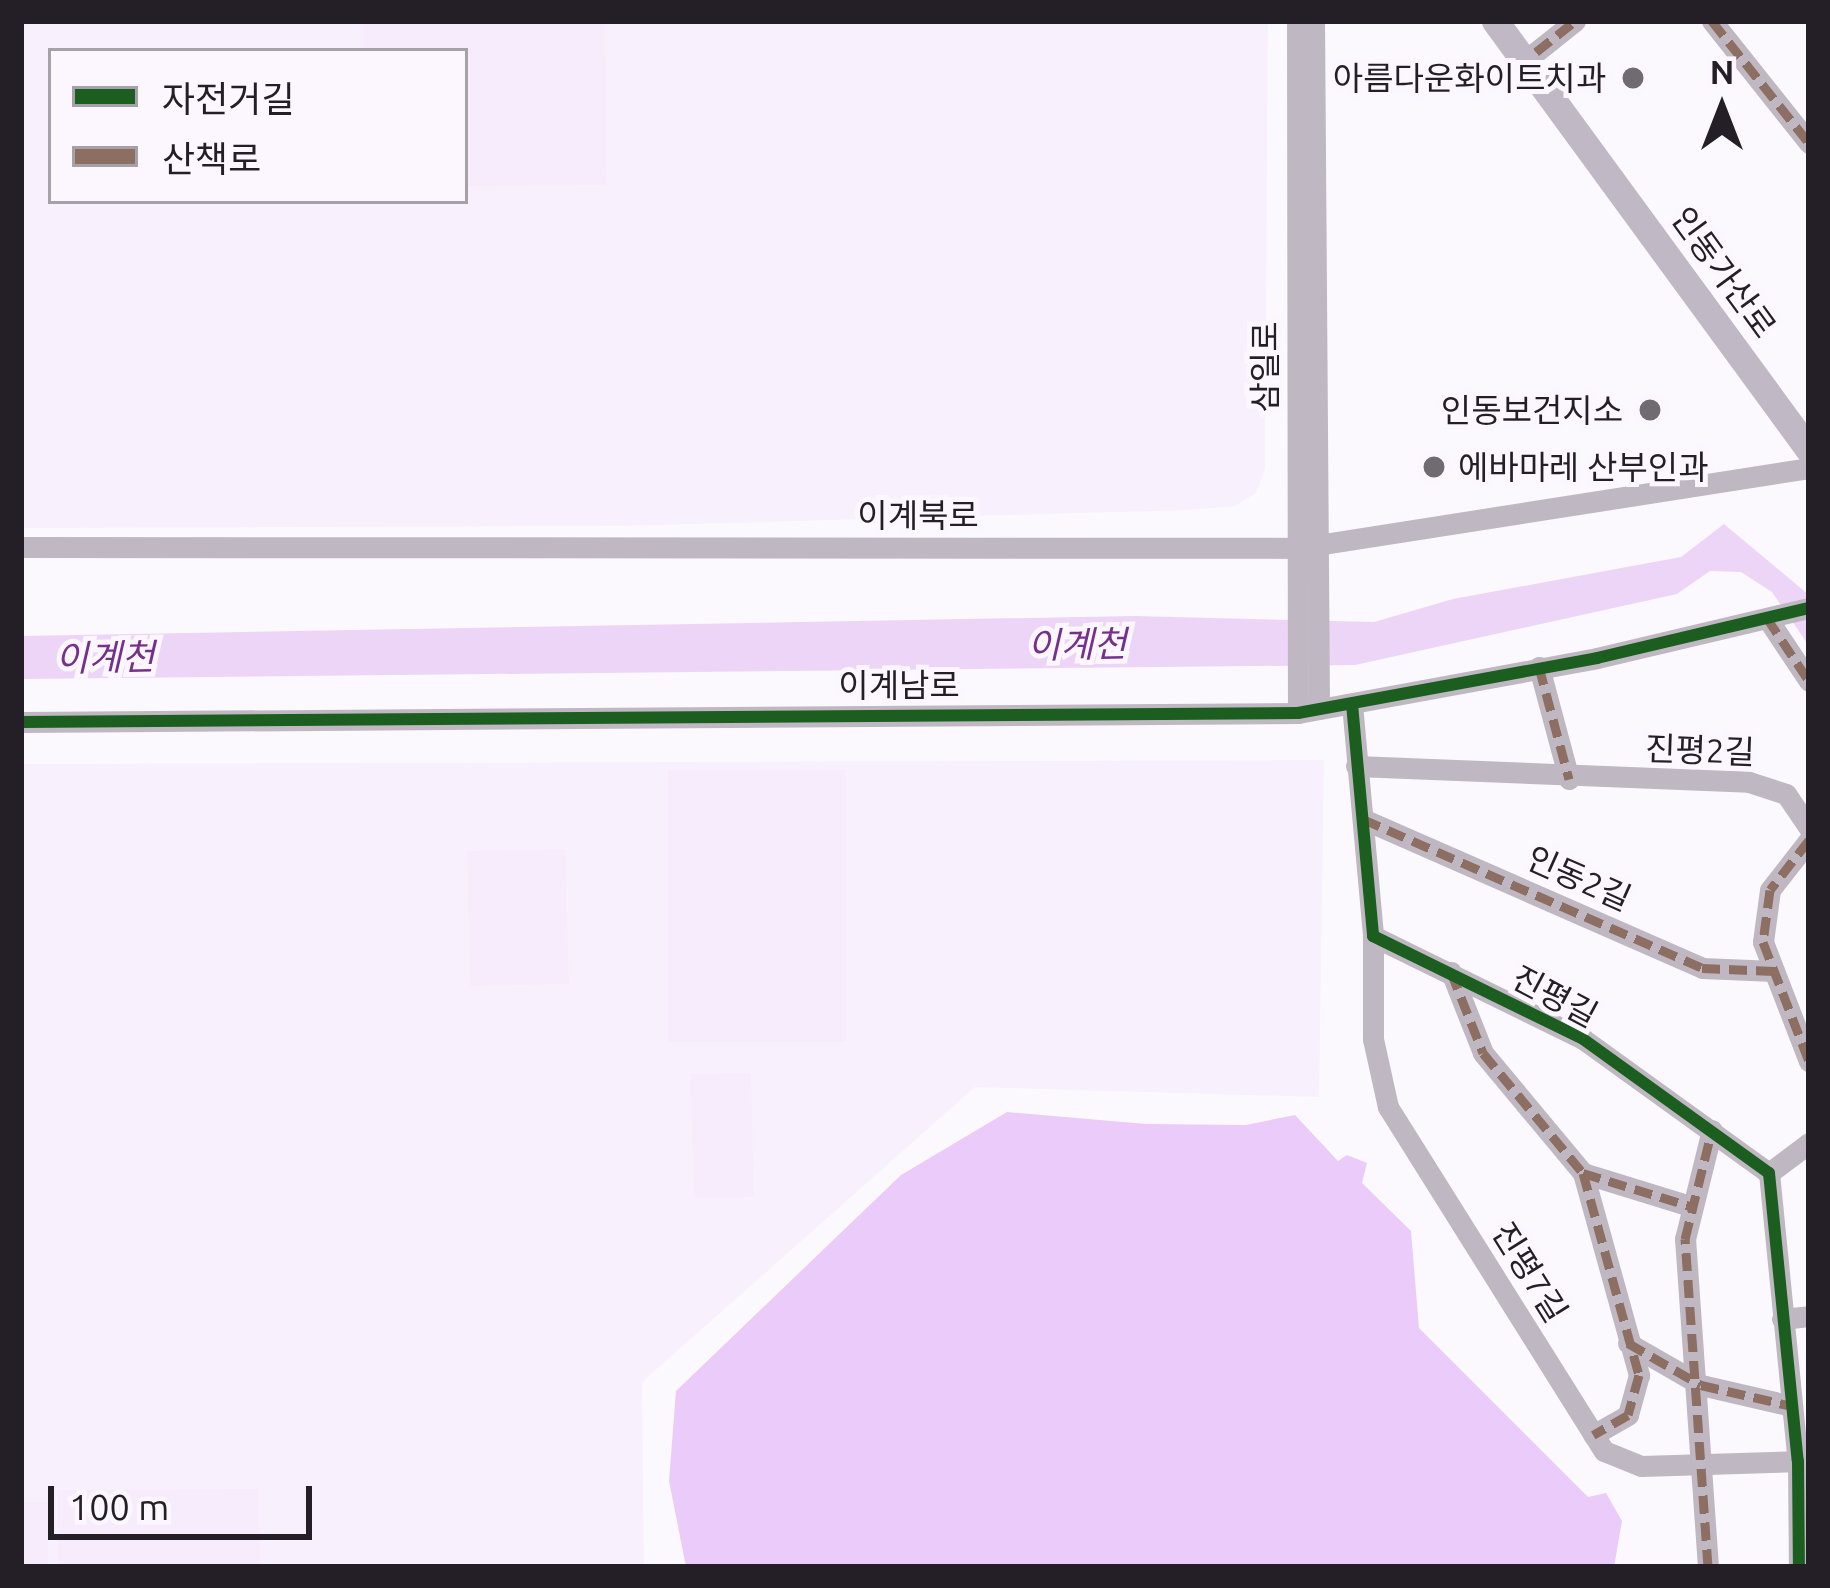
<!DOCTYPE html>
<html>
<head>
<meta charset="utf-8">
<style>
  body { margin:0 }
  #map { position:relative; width:1830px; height:1588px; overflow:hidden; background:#fbf9fd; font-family:Ubuntu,"Noto Sans KR",sans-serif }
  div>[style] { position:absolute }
  .built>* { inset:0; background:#f9f0fd }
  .green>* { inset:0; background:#f7ecfb }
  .forest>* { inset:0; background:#ebcbf9 }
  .water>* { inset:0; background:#edd5f7 }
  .minor>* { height:21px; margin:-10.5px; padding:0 10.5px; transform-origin:10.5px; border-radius:10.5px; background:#bfb7c2 }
  .major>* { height:27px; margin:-13.5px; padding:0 13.5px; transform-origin:13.5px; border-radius:13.5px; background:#c0b9c5 }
  .quiet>* { height:9px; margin-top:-4.5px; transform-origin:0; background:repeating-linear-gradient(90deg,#8d6e63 0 18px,transparent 0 27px) }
  .cycleway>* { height:12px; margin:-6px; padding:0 6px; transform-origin:6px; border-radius:6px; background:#1b5e20 }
  .dots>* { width:33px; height:33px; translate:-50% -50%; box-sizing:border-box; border:6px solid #fcf7ff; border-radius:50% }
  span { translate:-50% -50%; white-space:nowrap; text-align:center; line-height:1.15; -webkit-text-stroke:10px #fcf7ff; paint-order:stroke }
  .poi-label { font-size:33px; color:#241e26 }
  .right { translate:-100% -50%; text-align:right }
  .left { translate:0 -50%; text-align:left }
  .street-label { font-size:33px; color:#241e26 }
  .water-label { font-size:36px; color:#75308c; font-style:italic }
  .frame { position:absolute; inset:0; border:24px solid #241e26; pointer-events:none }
  .legend { position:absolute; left:48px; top:48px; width:420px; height:156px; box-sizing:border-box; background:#fcf7ff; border:3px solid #a6a0a8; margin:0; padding:15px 21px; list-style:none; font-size:36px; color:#241e26 }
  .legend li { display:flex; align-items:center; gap:24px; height:60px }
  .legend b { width:60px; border:3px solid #a6a0a8 }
  .north { position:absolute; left:1662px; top:48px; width:120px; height:120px; -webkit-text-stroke:9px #fcf7ff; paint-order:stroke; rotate:0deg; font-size:33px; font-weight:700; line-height:48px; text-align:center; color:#241e26 }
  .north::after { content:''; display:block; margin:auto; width:42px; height:54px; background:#241e26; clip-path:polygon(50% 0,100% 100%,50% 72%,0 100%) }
  .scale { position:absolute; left:48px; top:1486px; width:264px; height:54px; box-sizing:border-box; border:6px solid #241e26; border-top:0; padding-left:15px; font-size:36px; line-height:42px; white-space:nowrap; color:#241e26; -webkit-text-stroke:9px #fcf7ff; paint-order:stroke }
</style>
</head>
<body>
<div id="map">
  <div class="built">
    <i style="clip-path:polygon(evenodd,21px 21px,1268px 21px,1265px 469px,1256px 493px,1235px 506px,1189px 510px,618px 526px,21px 528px,21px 21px,51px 51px,465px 51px,465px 201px,51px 201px,51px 51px)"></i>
    <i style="clip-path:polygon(1324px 760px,1319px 1097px,975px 1087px,642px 1382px,644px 1567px,21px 1567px,21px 764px)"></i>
  </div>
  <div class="green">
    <i style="clip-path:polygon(363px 21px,605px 21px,606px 185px,465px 186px,465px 51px,363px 51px)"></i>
    <i style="clip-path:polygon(668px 770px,846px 770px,846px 1042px,668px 1042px)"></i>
    <i style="clip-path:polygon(565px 849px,569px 984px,470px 986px,467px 851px)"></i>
    <i style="clip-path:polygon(751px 1073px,754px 1197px,694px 1198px,690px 1074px)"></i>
    <i style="clip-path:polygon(259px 1489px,260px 1567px,59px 1567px,57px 1490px)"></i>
    <i style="clip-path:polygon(21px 1502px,48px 1502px,48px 1567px,21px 1567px)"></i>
  </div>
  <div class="forest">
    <i style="clip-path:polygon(1007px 1112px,1146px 1124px,1246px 1125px,1295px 1115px,1338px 1161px,1347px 1155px,1367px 1163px,1362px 1183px,1411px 1231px,1419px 1328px,1588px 1497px,1606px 1493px,1622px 1521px,1614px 1567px,686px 1567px,669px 1481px,676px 1391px,901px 1175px)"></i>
  </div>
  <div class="water">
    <i style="clip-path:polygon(1724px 524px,1809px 595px,1809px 646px,1772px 592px,1741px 572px,1710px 571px,1677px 594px,1355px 665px,21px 679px,21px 636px,1135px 616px,1374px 622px,1453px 599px,1681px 557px)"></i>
  </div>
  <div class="minor">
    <i style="left:1297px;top:21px;width:692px;rotate:89.92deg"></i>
    <i style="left:1314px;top:21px;width:688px;rotate:89.58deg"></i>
    <i style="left:1712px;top:21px;width:156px;rotate:51.5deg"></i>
    <i style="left:1536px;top:52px;width:50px;rotate:-38.5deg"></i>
    <i style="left:21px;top:547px;width:1277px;rotate:0.04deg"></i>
    <i style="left:1298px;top:548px;width:517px;rotate:-8.9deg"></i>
    <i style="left:1767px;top:618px;width:76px;rotate:56.3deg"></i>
    <i style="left:1539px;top:667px;width:116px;rotate:75deg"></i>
    <i style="left:1352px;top:704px;width:233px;rotate:84.8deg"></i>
    <i style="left:1373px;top:936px;width:234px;rotate:26.1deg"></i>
    <i style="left:1583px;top:1039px;width:229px;rotate:35.8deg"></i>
    <i style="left:1769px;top:1173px;width:289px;rotate:84.3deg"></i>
    <i style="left:1798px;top:1461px;width:106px;rotate:89.5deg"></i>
    <i style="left:21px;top:722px;width:1277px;rotate:-0.4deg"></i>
    <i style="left:1298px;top:713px;width:304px;rotate:-10.4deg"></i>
    <i style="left:1597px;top:658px;width:218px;rotate:-13.3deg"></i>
    <i style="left:1356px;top:766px;width:393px;rotate:2.3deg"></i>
    <i style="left:1749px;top:782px;width:39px;rotate:18deg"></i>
    <i style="left:1786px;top:794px;width:41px;rotate:55.9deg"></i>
    <i style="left:1363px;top:819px;width:370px;rotate:23.7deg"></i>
    <i style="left:1702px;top:968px;width:72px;rotate:2.4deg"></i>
    <i style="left:1809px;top:840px;width:63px;rotate:128deg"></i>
    <i style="left:1770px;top:890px;width:52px;rotate:97.7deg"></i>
    <i style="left:1763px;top:942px;width:128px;rotate:68.9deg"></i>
    <i style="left:1373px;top:936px;width:103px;rotate:90deg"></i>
    <i style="left:1373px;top:1039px;width:70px;rotate:77.6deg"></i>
    <i style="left:1388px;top:1107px;width:406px;rotate:57.9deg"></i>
    <i style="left:1604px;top:1451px;width:40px;rotate:22deg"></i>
    <i style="left:1641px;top:1466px;width:157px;rotate:-1.8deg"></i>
    <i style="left:1451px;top:972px;width:87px;rotate:68.4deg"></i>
    <i style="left:1483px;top:1053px;width:156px;rotate:50.2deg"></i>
    <i style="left:1583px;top:1173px;width:210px;rotate:74.5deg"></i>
    <i style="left:1639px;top:1375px;width:41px;rotate:105.4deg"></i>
    <i style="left:1628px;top:1415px;width:40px;rotate:150.3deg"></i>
    <i style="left:1583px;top:1173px;width:112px;rotate:17.1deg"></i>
    <i style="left:1769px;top:1173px;width:50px;rotate:-36.9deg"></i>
    <i style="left:1782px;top:1319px;width:27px;rotate:-6deg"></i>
    <i style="left:1628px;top:1343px;width:84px;rotate:29.9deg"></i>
    <i style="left:1701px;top:1385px;width:93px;rotate:13deg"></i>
    <i style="left:1708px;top:1567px;width:329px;rotate:-94deg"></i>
    <i style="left:1685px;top:1239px;width:112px;rotate:-76.1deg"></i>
  </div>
  <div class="major">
    <i style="left:1495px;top:21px;width:532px;rotate:53.8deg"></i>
  </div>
  <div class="quiet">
    <i style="left:1712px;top:21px;width:156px;rotate:51.5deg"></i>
    <i style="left:1536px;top:52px;width:50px;rotate:-38.5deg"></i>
    <i style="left:1767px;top:618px;width:76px;rotate:56.3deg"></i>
    <i style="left:1539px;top:667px;width:116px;rotate:75deg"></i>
    <i style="left:1363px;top:819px;width:370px;rotate:23.7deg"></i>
    <i style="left:1702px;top:968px;width:72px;rotate:2.4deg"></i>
    <i style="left:1809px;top:840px;width:63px;rotate:128deg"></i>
    <i style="left:1770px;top:890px;width:52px;rotate:97.7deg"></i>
    <i style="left:1763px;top:942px;width:128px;rotate:68.9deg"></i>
    <i style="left:1451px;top:972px;width:87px;rotate:68.4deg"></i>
    <i style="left:1483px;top:1053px;width:156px;rotate:50.2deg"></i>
    <i style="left:1583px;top:1173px;width:210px;rotate:74.5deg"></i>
    <i style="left:1639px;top:1375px;width:41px;rotate:105.4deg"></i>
    <i style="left:1628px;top:1415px;width:40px;rotate:150.3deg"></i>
    <i style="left:1583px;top:1173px;width:112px;rotate:17.1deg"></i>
    <i style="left:1628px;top:1343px;width:84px;rotate:29.9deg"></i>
    <i style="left:1701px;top:1385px;width:93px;rotate:13deg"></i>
    <i style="left:1708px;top:1567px;width:329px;rotate:-94deg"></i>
    <i style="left:1685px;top:1239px;width:112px;rotate:-76.1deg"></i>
  </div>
  <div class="cycleway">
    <i style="left:1352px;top:704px;width:233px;rotate:84.8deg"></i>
    <i style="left:1373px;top:936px;width:234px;rotate:26.1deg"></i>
    <i style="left:1583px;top:1039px;width:229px;rotate:35.8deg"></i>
    <i style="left:1769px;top:1173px;width:289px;rotate:84.3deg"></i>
    <i style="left:1798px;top:1461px;width:106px;rotate:89.5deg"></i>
    <i style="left:21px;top:722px;width:1277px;rotate:-0.4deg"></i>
    <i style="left:1298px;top:713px;width:304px;rotate:-10.4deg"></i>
    <i style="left:1597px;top:658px;width:218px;rotate:-13.3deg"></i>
  </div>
  <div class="dots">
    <i style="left:1633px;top:78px;background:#6f6b71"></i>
    <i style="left:1650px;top:410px;background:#6f6b71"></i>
    <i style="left:1434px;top:467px;background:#6f6b71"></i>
  </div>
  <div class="poi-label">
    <span class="right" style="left:1606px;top:78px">아름다운화이트치과</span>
    <span class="right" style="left:1623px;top:410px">인동보건지소</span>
    <span class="left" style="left:1458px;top:467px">에바마레 산부인과</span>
  </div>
  <div class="street-label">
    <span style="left:1724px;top:272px;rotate:54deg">인동가산로</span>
    <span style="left:1265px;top:367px;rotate:-90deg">삼일로</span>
    <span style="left:918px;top:515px">이계북로</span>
    <span style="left:899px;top:685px">이계남로</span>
    <span style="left:1700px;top:750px;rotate:2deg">진평2길</span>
    <span style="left:1579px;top:878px;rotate:24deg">인동2길</span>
    <span style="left:1555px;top:996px;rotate:28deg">진평길</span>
    <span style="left:1530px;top:1272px;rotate:58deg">진평7길</span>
  </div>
  <div class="water-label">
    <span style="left:1077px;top:644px;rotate:-1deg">이계천</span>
    <span style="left:105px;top:657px;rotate:-1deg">이계천</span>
  </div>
  <div class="frame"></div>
  <ul class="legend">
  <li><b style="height:15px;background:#1b5e20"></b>자전거길</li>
  <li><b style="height:15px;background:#8d6e63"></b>산책로</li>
  </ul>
  <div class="north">N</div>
  <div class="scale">100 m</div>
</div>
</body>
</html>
